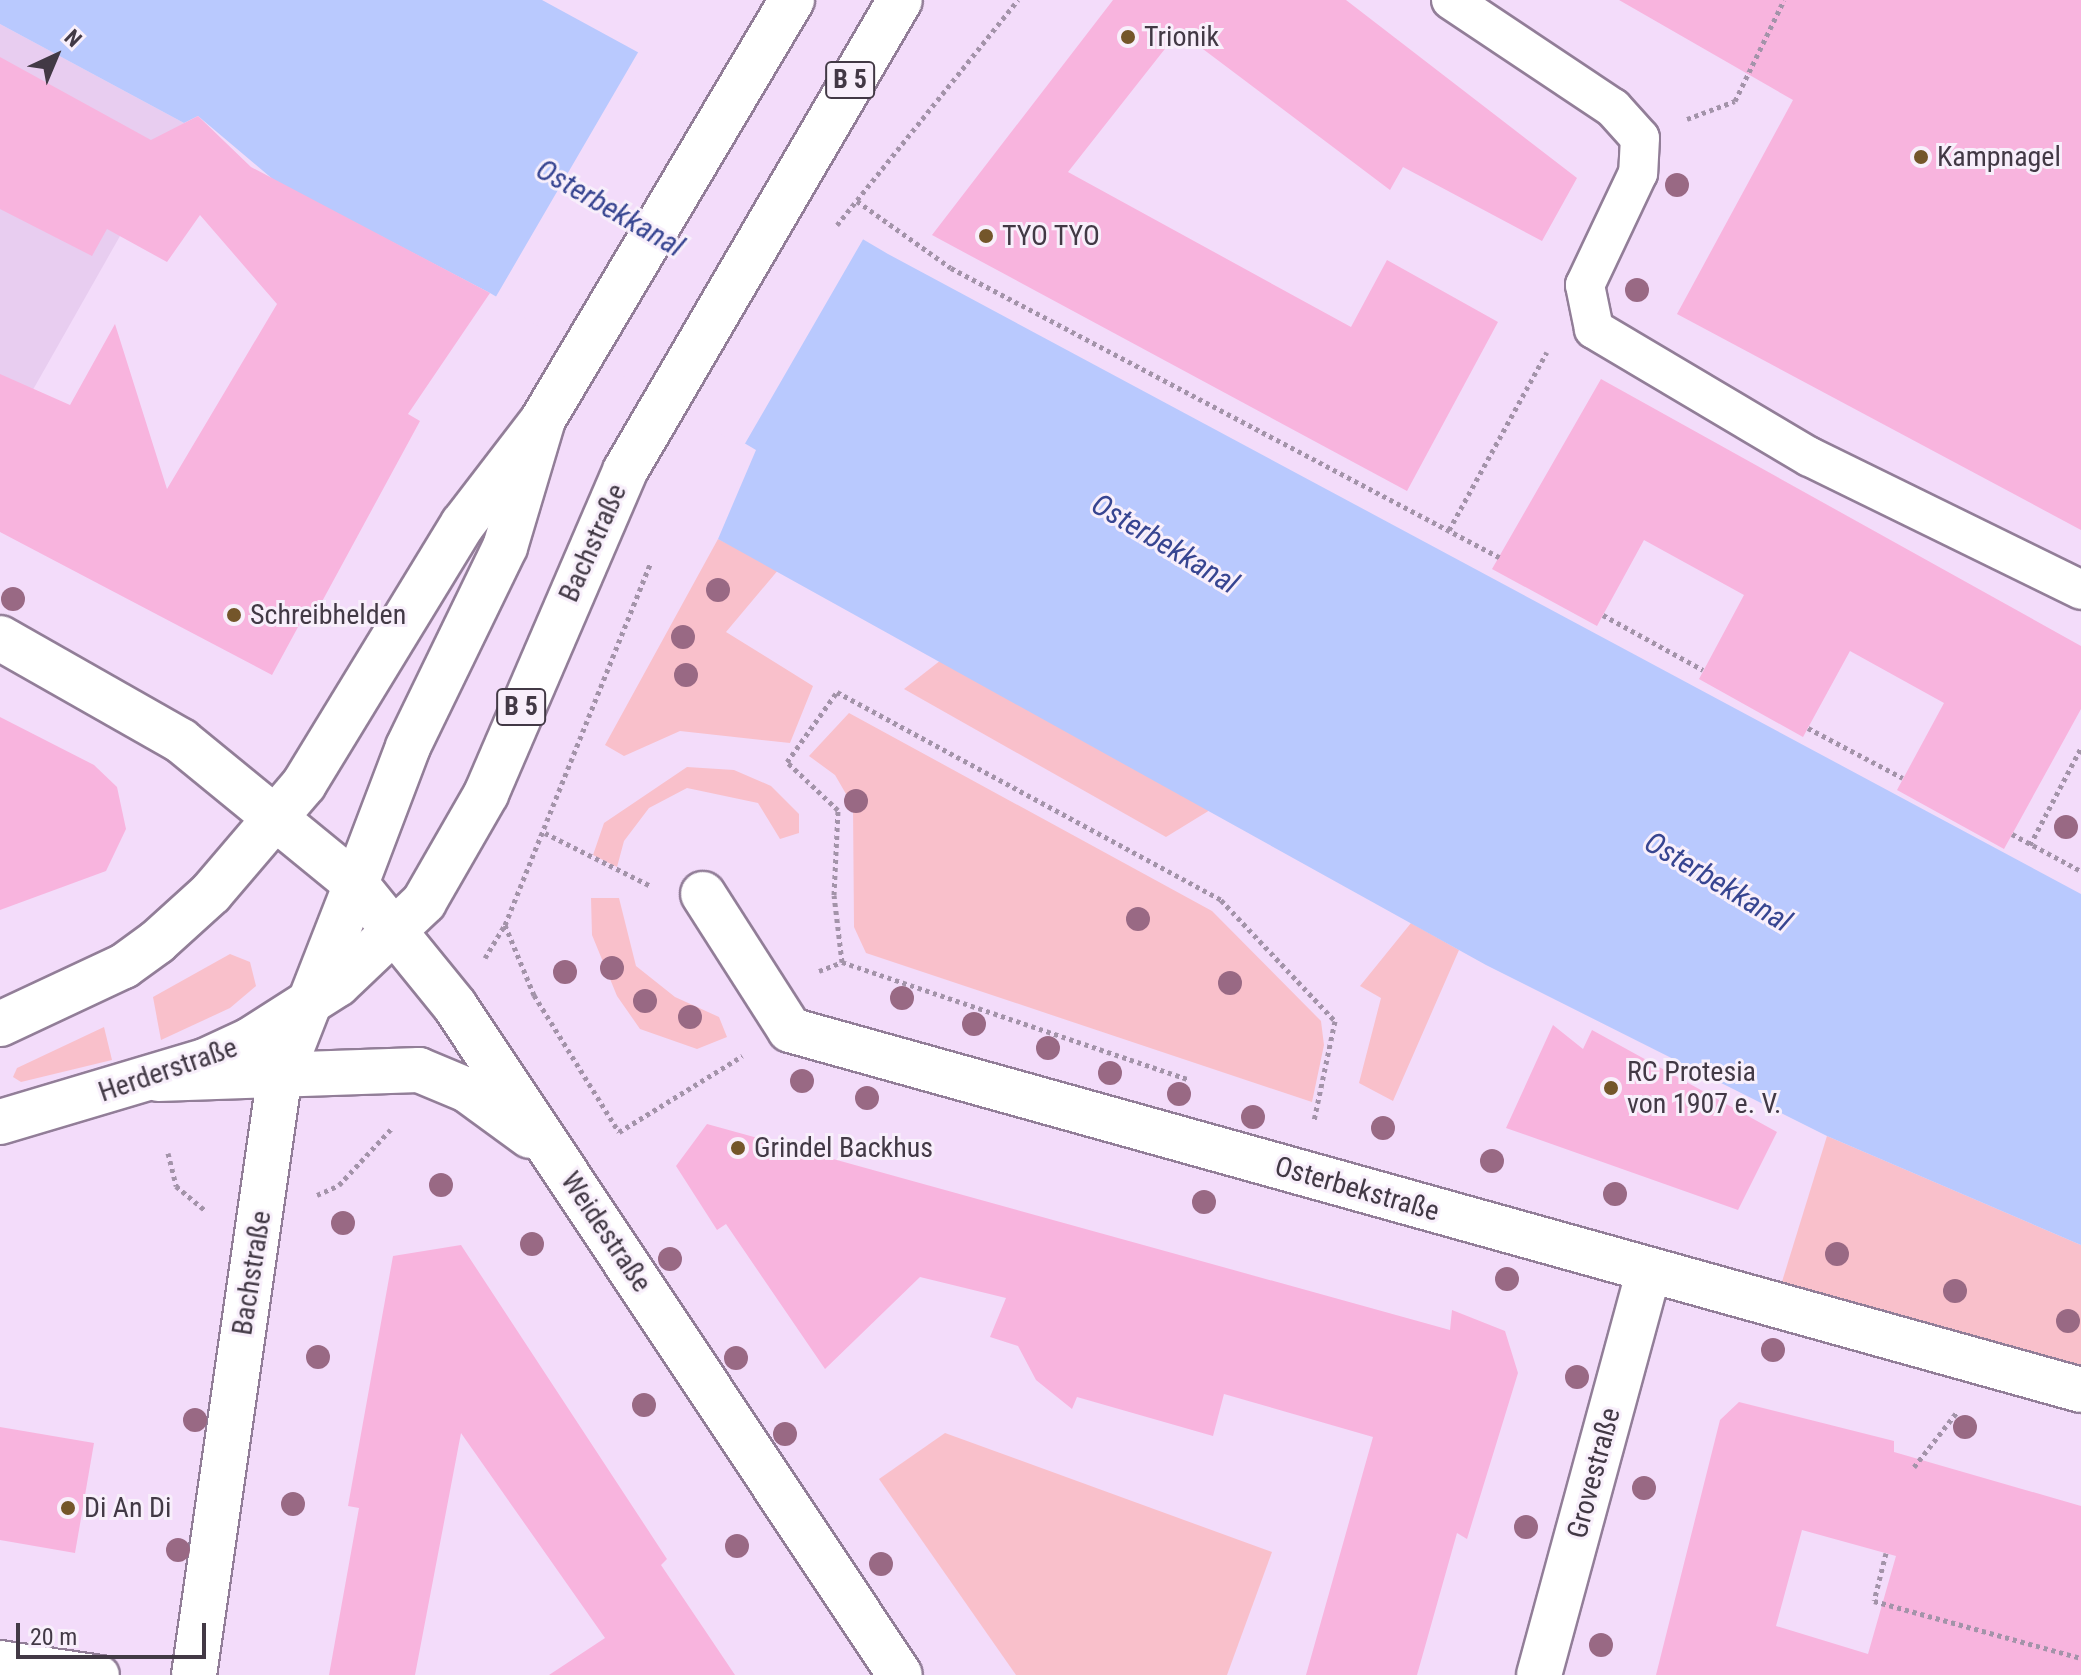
<!DOCTYPE html>
<html>
<head>
<meta charset="utf-8">
<style>
  body { margin:0 }
  #map { position:relative; width:2081px; height:1675px; overflow:hidden; background:#f3dcfa; font-family:"Roboto Condensed",sans-serif }
  div>[style] { position:absolute }
  .built>* { inset:0; background:#e8cdf0 }
  .green>* { inset:0; background:#f9c0cb }
  .water>* { inset:0; background:#b9c9fe }
  .pier>* { inset:0; background:#f3dcfa }
  .building>* { inset:0; background:#f8b4de }
  .path>* { height:5px; margin-top:-2.5px; transform-origin:0; background:repeating-linear-gradient(90deg,#a393a9 0 4px,transparent 0 8px) }
  .roads { filter:drop-shadow(2px 0 #927e98) drop-shadow(-2px 0 #927e98) drop-shadow(0 2px #927e98) drop-shadow(0 -2px #927e98) }
  .service>* { height:38px; margin:-19px; padding:0 19px; transform-origin:19px; border-radius:19px; background:#fff }
  .minor>* { height:44px; margin:-22px; padding:0 22px; transform-origin:22px; border-radius:22px; background:#fff }
  .tertiary>* { height:44px; margin:-22px; padding:0 22px; transform-origin:22px; border-radius:22px; background:#fff }
  .primary>* { height:44px; margin:-22px; padding:0 22px; transform-origin:22px; border-radius:22px; background:#fff }
  .trees>* { width:24px; height:24px; margin:-12px; border-radius:50%; background:#996984 }
  .dots>* { width:22px; height:22px; translate:-50% -50%; box-sizing:border-box; border:4px solid #f8effb; border-radius:50% }
  span { translate:-50% -50%; white-space:nowrap; text-align:center; line-height:1.15; -webkit-text-stroke:6px #f8effb; paint-order:stroke }
  .shield-label span { padding:2px 6px; background:#f8effb; border:2px solid; border-radius:6px; -webkit-text-stroke-width:0 }
  .shield-label { font-size:26px; color:#423945; font-weight:700 }
  .poi-label { font-size:28px; color:#423945 }
  .left { translate:0 -50%; text-align:left }
  .street-label { font-size:28px; color:#423945 }
  .water-label { font-size:30px; color:#374591; font-style:italic }
  .north { position:absolute; left:16px; top:16px; width:80px; height:80px; -webkit-text-stroke:6px #f8effb; paint-order:stroke; rotate:44deg; font-size:22px; font-weight:700; line-height:32px; text-align:center; color:#423945 }
  .north::after { content:''; display:block; margin:auto; width:28px; height:36px; background:#423945; clip-path:polygon(50% 0,100% 100%,50% 72%,0 100%) }
  .scale { position:absolute; left:16px; top:1623px; width:190px; height:36px; box-sizing:border-box; border:4px solid #423945; border-top:0; padding-left:10px; font-size:24px; line-height:28px; white-space:nowrap; color:#423945; -webkit-text-stroke:6px #f8effb; paint-order:stroke }
</style>
</head>
<body>
<div id="map">
  <div class="built">
    <i style="clip-path:polygon(0 24px,184px 123px,0 448px)"></i>
  </div>
  <div class="green">
    <i style="clip-path:polygon(718px 539px,779px 569px,726px 632px,813px 686px,790px 743px,680px 731px,624px 756px,605px 745px)"></i>
    <i style="clip-path:polygon(941px 660px,1210px 810px,1166px 837px,904px 689px)"></i>
    <i style="clip-path:polygon(849px 713px,1212px 911px,1321px 1021px,1324px 1045px,1312px 1102px,866px 953px,854px 927px,853px 806px,835px 775px,809px 756px)"></i>
    <i style="clip-path:polygon(687px 767px,734px 770px,771px 786px,799px 814px,799px 833px,780px 839px,758px 803px,687px 788px,649px 808px,624px 841px,617px 867px,593px 855px,604px 823px)"></i>
    <i style="clip-path:polygon(591px 898px,619px 898px,636px 966px,675px 997px,719px 1017px,727px 1037px,697px 1049px,640px 1029px,617px 996px,592px 935px)"></i>
    <i style="clip-path:polygon(1411px 923px,1459px 950px,1393px 1101px,1359px 1083px,1381px 998px,1360px 986px)"></i>
    <i style="clip-path:polygon(230px 954px,250px 962px,256px 986px,230px 1008px,161px 1040px,153px 997px)"></i>
    <i style="clip-path:polygon(104px 1027px,112px 1060px,21px 1082px,13px 1077px,17px 1068px)"></i>
    <i style="clip-path:polygon(1827px 1136px,2081px 1245px,2081px 1365px,1781px 1285px)"></i>
    <i style="clip-path:polygon(945px 1433px,1272px 1552px,1227px 1675px,1016px 1675px,879px 1479px)"></i>
  </div>
  <div class="water">
    <i style="clip-path:polygon(0 0,542px 0,643px 55px,622px 97px,888px 254px,2081px 894px,2081px 1245px,1827px 1136px,1486px 965px,718px 539px,756px 450px,490px 293px,275px 181px,198px 116px,184px 123px,0 24px)"></i>
  </div>
  <div class="pier">
    <i style="clip-path:polygon(640px 49px,647px 56px,627px 95px,865px 236px,743px 447px,494px 300px)"></i>
  </div>
  <div class="building">
    <i style="clip-path:polygon(1113px 0,1346px 0,1577px 178px,1542px 241px,1403px 167px,1390px 190px,1179px 31px,1068px 172px,1351px 327px,1387px 260px,1498px 322px,1407px 491px,932px 235px)"></i>
    <i style="clip-path:polygon(1619px 0,2081px 0,2081px 530px,1677px 314px,1793px 100px)"></i>
    <i style="clip-path:polygon(0 57px,151px 140px,198px 116px,251px 167px,490px 293px,408px 414px,420px 421px,312px 620px,304px 616px,272px 675px,0 532px,0 374px,70px 405px,115px 324px,167px 489px,277px 304px,200px 215px,167px 262px,107px 229px,92px 256px,0 209px)"></i>
    <i style="clip-path:polygon(1601px 379px,2081px 646px,2081px 709px,2004px 849px,1897px 790px,1944px 703px,1850px 651px,1803px 737px,1699px 679px,1744px 595px,1644px 540px,1597px 626px,1492px 569px)"></i>
    <i style="clip-path:polygon(0 717px,94px 765px,117px 787px,126px 829px,106px 871px,0 910px)"></i>
    <i style="clip-path:polygon(1553px 1025px,1583px 1049px,1592px 1030px,1777px 1132px,1738px 1210px,1506px 1128px)"></i>
    <i style="clip-path:polygon(707px 1124px,1450px 1330px,1452px 1310px,1505px 1331px,1518px 1373px,1467px 1539px,1457px 1533px,1417px 1675px,1306px 1675px,1373px 1437px,1224px 1394px,1213px 1436px,1077px 1397px,1072px 1409px,1036px 1380px,1018px 1346px,990px 1337px,1006px 1298px,920px 1277px,825px 1369px,726px 1224px,717px 1230px,676px 1166px)"></i>
    <i style="clip-path:polygon(461px 1245px,667px 1559px,661px 1565px,735px 1675px,549px 1675px,605px 1638px,461px 1433px,415px 1675px,329px 1675px,359px 1508px,348px 1506px,393px 1256px)"></i>
    <i style="clip-path:polygon(evenodd,1739px 1402px,1894px 1441px,1894px 1452px,2081px 1506px,2081px 1675px,1656px 1675px,1720px 1420px,1739px 1402px,1802px 1530px,1896px 1556px,1868px 1654px,1776px 1626px,1802px 1530px)"></i>
    <i style="clip-path:polygon(0 1427px,94px 1443px,75px 1553px,0 1540px)"></i>
  </div>
  <div class="path">
    <i style="left:1687px;top:119px;width:51px;rotate:-20.6deg"></i>
    <i style="left:1735px;top:101px;width:112px;rotate:-64.1deg"></i>
    <i style="left:857px;top:201px;width:115px;rotate:35.5deg"></i>
    <i style="left:951px;top:268px;width:620px;rotate:27.81deg"></i>
    <i style="left:837px;top:225px;width:289px;rotate:-51.2deg"></i>
    <i style="left:1449px;top:530px;width:203px;rotate:-61.2deg"></i>
    <i style="left:1603px;top:615px;width:114px;rotate:28.8deg"></i>
    <i style="left:1808px;top:728px;width:107px;rotate:27.8deg"></i>
    <i style="left:545px;top:833px;width:119px;rotate:26.6deg"></i>
    <i style="left:2012px;top:834px;width:78px;rotate:28.2deg"></i>
    <i style="left:2030px;top:845px;width:110px;rotate:-62.3deg"></i>
    <i style="left:505px;top:925px;width:391px;rotate:-68.1deg"></i>
    <i style="left:485px;top:958px;width:39px;rotate:-59deg"></i>
    <i style="left:505px;top:925px;width:76px;rotate:67.5deg"></i>
    <i style="left:534px;top:995px;width:161px;rotate:58.2deg"></i>
    <i style="left:619px;top:1132px;width:145px;rotate:-31.7deg"></i>
    <i style="left:842px;top:962px;width:67px;rotate:-96.8deg"></i>
    <i style="left:834px;top:895px;width:85px;rotate:-87.3deg"></i>
    <i style="left:838px;top:810px;width:70px;rotate:-136.7deg"></i>
    <i style="left:787px;top:762px;width:86px;rotate:-54.5deg"></i>
    <i style="left:837px;top:692px;width:437px;rotate:28.4deg"></i>
    <i style="left:1221px;top:900px;width:166px;rotate:46.7deg"></i>
    <i style="left:1335px;top:1021px;width:102px;rotate:101.9deg"></i>
    <i style="left:819px;top:971px;width:25px;rotate:-21deg"></i>
    <i style="left:842px;top:962px;width:365px;rotate:18.7deg"></i>
    <i style="left:168px;top:1153px;width:34px;rotate:76deg"></i>
    <i style="left:176px;top:1186px;width:38px;rotate:40deg"></i>
    <i style="left:317px;top:1195px;width:24px;rotate:-24deg"></i>
    <i style="left:339px;top:1185px;width:78px;rotate:-47.1deg"></i>
    <i style="left:1914px;top:1467px;width:70px;rotate:-52deg"></i>
    <i style="left:1886px;top:1553px;width:49px;rotate:104deg"></i>
    <i style="left:1874px;top:1601px;width:215px;rotate:15.4deg"></i>
  </div>
  <div class="roads">
    <div class="service">
      <i style="left:1451px;top:0;width:195px;rotate:33.7deg"></i>
      <i style="left:1613px;top:108px;width:40px;rotate:48deg"></i>
      <i style="left:1640px;top:138px;width:35px;rotate:93deg"></i>
      <i style="left:1638px;top:173px;width:124px;rotate:115.3deg"></i>
      <i style="left:1585px;top:285px;width:45px;rotate:78.4deg"></i>
      <i style="left:1594px;top:329px;width:251px;rotate:30.7deg"></i>
      <i style="left:1810px;top:457px;width:302px;rotate:26.1deg"></i>
      <i style="left:0;top:1660px;width:101px;rotate:8.5deg"></i>
    </div>
    <div class="minor">
      <i style="left:0;top:638px;width:208px;rotate:29.6deg"></i>
      <i style="left:181px;top:741px;width:226px;rotate:39.3deg"></i>
      <i style="left:356px;top:884px;width:211px;rotate:111.4deg"></i>
      <i style="left:279px;top:1080px;width:601px;rotate:98.13deg"></i>
      <i style="left:703px;top:894px;width:161px;rotate:57.4deg"></i>
      <i style="left:790px;top:1030px;width:1340px;rotate:15.58deg"></i>
      <i style="left:1539px;top:1675px;width:419px;rotate:-74.8deg"></i>
    </div>
    <div class="tertiary">
      <i style="left:542px;top:423px;width:129px;rotate:106.6deg"></i>
      <i style="left:505px;top:547px;width:222px;rotate:115.9deg"></i>
      <i style="left:408px;top:747px;width:147px;rotate:110.8deg"></i>
      <i style="left:356px;top:884px;width:157px;rotate:50.9deg"></i>
      <i style="left:455px;top:1006px;width:803px;rotate:56.37deg"></i>
      <i style="left:158px;top:1079px;width:261px;rotate:-2deg"></i>
      <i style="left:419px;top:1070px;width:52px;rotate:22.6deg"></i>
      <i style="left:467px;top:1090px;width:78px;rotate:36.1deg"></i>
    </div>
    <div class="primary">
      <i style="left:0;top:1024px;width:137px;rotate:-25.1deg"></i>
      <i style="left:124px;top:966px;width:41px;rotate:-36deg"></i>
      <i style="left:157px;top:942px;width:73px;rotate:-42.2deg"></i>
      <i style="left:211px;top:893px;width:143px;rotate:-49.5deg"></i>
      <i style="left:304px;top:784px;width:305px;rotate:-58.6deg"></i>
      <i style="left:463px;top:524px;width:130px;rotate:-52.5deg"></i>
      <i style="left:542px;top:421px;width:490px;rotate:-59.3deg"></i>
      <i style="left:0;top:1122px;width:214px;rotate:-16.6deg"></i>
      <i style="left:205px;top:1061px;width:50px;rotate:-25deg"></i>
      <i style="left:250px;top:1040px;width:104px;rotate:-32.5deg"></i>
      <i style="left:338px;top:984px;width:119px;rotate:-43.6deg"></i>
      <i style="left:424px;top:902px;width:125px;rotate:-60.1deg"></i>
      <i style="left:486px;top:794px;width:352px;rotate:-66.7deg"></i>
      <i style="left:625px;top:471px;width:545px;rotate:-59.72deg"></i>
    </div>
  </div>
  <div class="trees">
    <i style="left:1677px;top:185px"></i>
    <i style="left:1637px;top:290px"></i>
    <i style="left:718px;top:590px"></i>
    <i style="left:13px;top:599px"></i>
    <i style="left:683px;top:637px"></i>
    <i style="left:686px;top:675px"></i>
    <i style="left:856px;top:801px"></i>
    <i style="left:2066px;top:827px"></i>
    <i style="left:1138px;top:919px"></i>
    <i style="left:612px;top:968px"></i>
    <i style="left:565px;top:972px"></i>
    <i style="left:1230px;top:983px"></i>
    <i style="left:902px;top:998px"></i>
    <i style="left:645px;top:1001px"></i>
    <i style="left:690px;top:1017px"></i>
    <i style="left:974px;top:1024px"></i>
    <i style="left:1048px;top:1048px"></i>
    <i style="left:1110px;top:1073px"></i>
    <i style="left:802px;top:1081px"></i>
    <i style="left:1179px;top:1094px"></i>
    <i style="left:867px;top:1098px"></i>
    <i style="left:1253px;top:1117px"></i>
    <i style="left:1383px;top:1128px"></i>
    <i style="left:1492px;top:1161px"></i>
    <i style="left:441px;top:1185px"></i>
    <i style="left:1615px;top:1194px"></i>
    <i style="left:1204px;top:1202px"></i>
    <i style="left:343px;top:1223px"></i>
    <i style="left:532px;top:1244px"></i>
    <i style="left:1837px;top:1254px"></i>
    <i style="left:670px;top:1259px"></i>
    <i style="left:1507px;top:1279px"></i>
    <i style="left:1955px;top:1291px"></i>
    <i style="left:2068px;top:1321px"></i>
    <i style="left:1773px;top:1350px"></i>
    <i style="left:318px;top:1357px"></i>
    <i style="left:736px;top:1358px"></i>
    <i style="left:1577px;top:1377px"></i>
    <i style="left:644px;top:1405px"></i>
    <i style="left:195px;top:1420px"></i>
    <i style="left:1965px;top:1427px"></i>
    <i style="left:785px;top:1434px"></i>
    <i style="left:1644px;top:1488px"></i>
    <i style="left:293px;top:1504px"></i>
    <i style="left:1526px;top:1527px"></i>
    <i style="left:737px;top:1546px"></i>
    <i style="left:178px;top:1550px"></i>
    <i style="left:881px;top:1564px"></i>
    <i style="left:1601px;top:1645px"></i>
  </div>
  <div class="dots">
    <i style="left:1128px;top:37px;background:#74562a"></i>
    <i style="left:1921px;top:157px;background:#74562a"></i>
    <i style="left:986px;top:236px;background:#74562a"></i>
    <i style="left:234px;top:615px;background:#74562a"></i>
    <i style="left:1611px;top:1088px;background:#74562a"></i>
    <i style="left:738px;top:1148px;background:#74562a"></i>
    <i style="left:68px;top:1508px;background:#74562a"></i>
  </div>
  <div class="shield-label">
    <span style="left:850px;top:80px">B 5</span>
    <span style="left:521px;top:707px">B 5</span>
  </div>
  <div class="poi-label">
    <span class="left" style="left:1144px;top:37px">Trionik</span>
    <span class="left" style="left:1937px;top:157px">Kampnagel</span>
    <span class="left" style="left:1002px;top:236px">TYO TYO</span>
    <span class="left" style="left:250px;top:615px">Schreibhelden</span>
    <span class="left" style="left:1627px;top:1088px">RC Protesia<br>von 1907 e. V.</span>
    <span class="left" style="left:754px;top:1148px">Grindel Backhus</span>
    <span class="left" style="left:84px;top:1508px">Di An Di</span>
  </div>
  <div class="street-label">
    <span style="left:593px;top:543px;rotate:-66deg">Bachstraße</span>
    <span style="left:168px;top:1070px;rotate:-19deg">Herderstraße</span>
    <span style="left:1357px;top:1189px;rotate:16deg">Osterbekstraße</span>
    <span style="left:606px;top:1232px;rotate:56deg">Weidestraße</span>
    <span style="left:252px;top:1273px;rotate:-81deg">Bachstraße</span>
    <span style="left:1594px;top:1473px;rotate:-75deg">Grovestraße</span>
  </div>
  <div class="water-label">
    <span style="left:610px;top:208px;rotate:30deg">Osterbekkanal</span>
    <span style="left:1165px;top:544px;rotate:31deg">Osterbekkanal</span>
    <span style="left:1718px;top:882px;rotate:31deg">Osterbekkanal</span>
  </div>
  <div class="north">N</div>
  <div class="scale">20 m</div>
</div>
</body>
</html>
